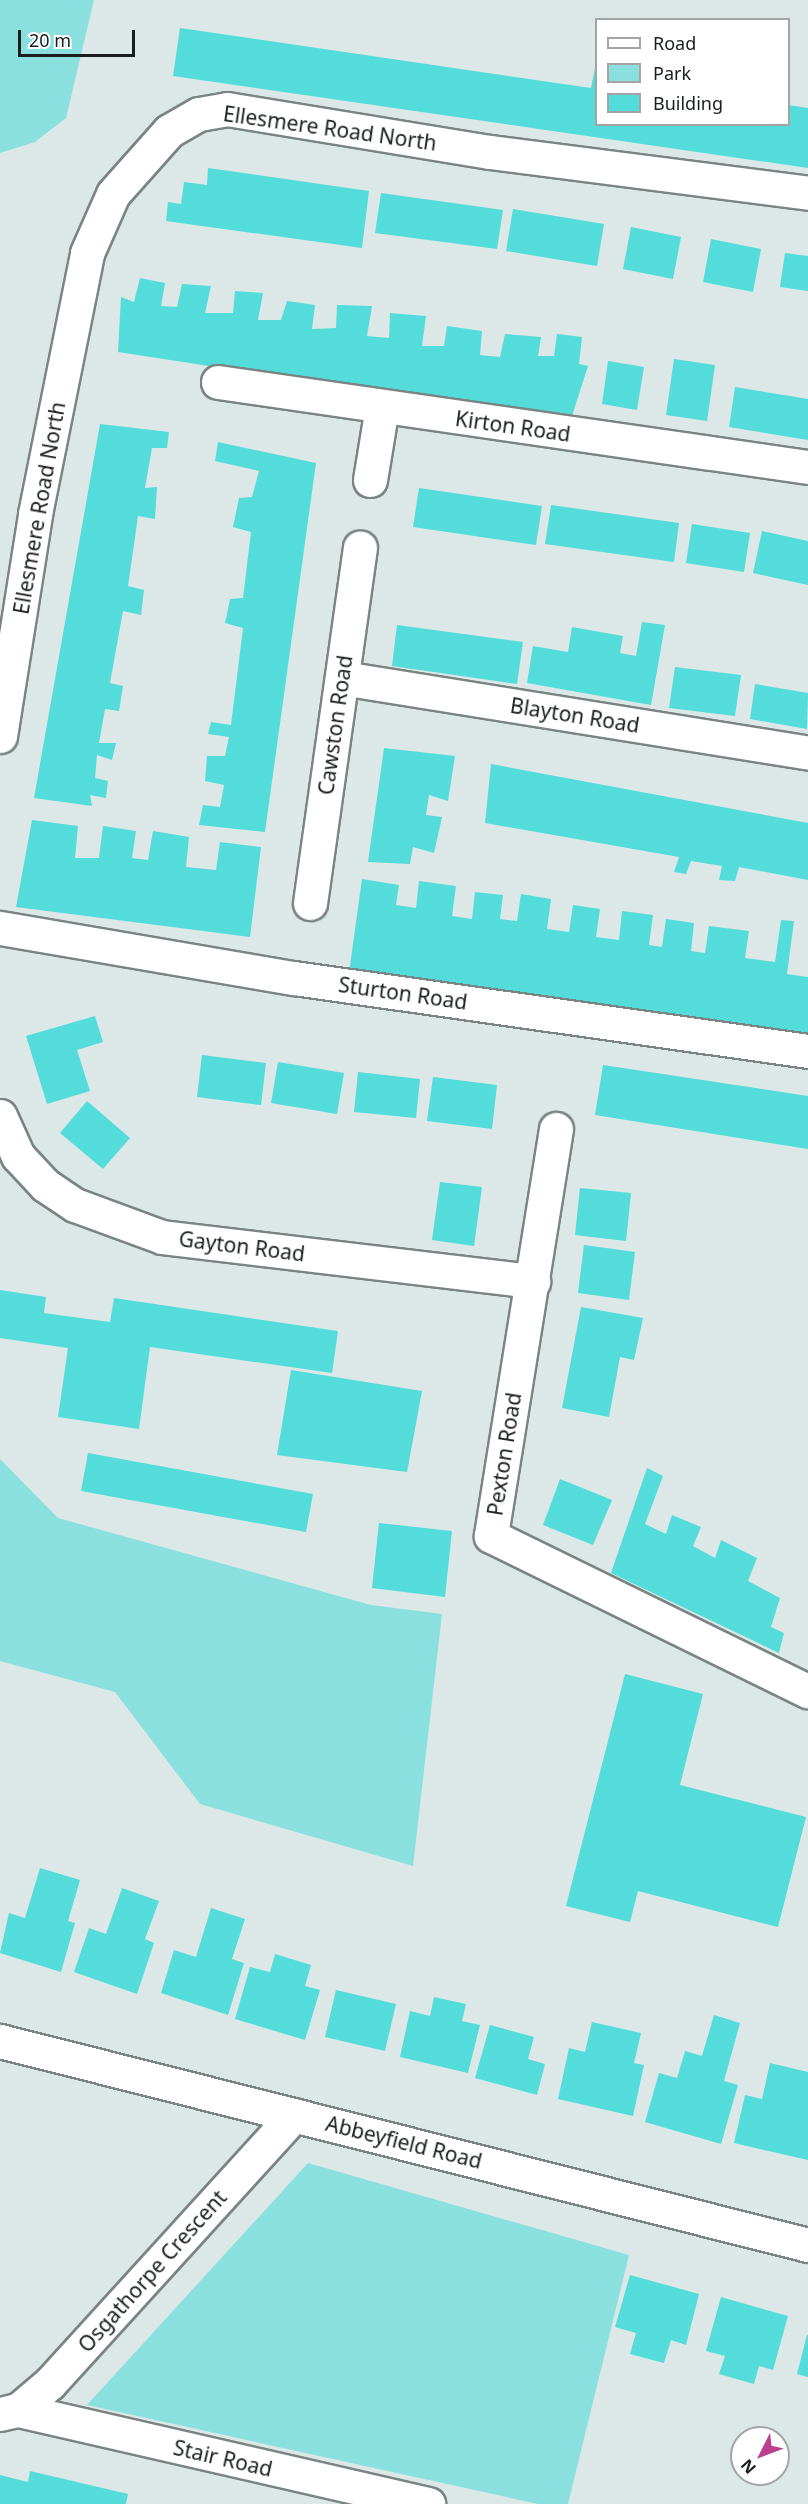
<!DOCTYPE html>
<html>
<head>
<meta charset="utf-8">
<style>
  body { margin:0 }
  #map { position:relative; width:808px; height:2504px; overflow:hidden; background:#dce7e7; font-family:"Noto Sans",sans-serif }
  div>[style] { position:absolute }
  .green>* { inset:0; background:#8ae0de }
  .building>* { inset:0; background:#53dcda }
  .roads { filter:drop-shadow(2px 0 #7a8483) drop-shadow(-2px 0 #7a8483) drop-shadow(0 2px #7a8483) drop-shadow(0 -2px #7a8483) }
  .minor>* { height:33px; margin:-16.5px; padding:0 16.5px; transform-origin:16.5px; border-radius:16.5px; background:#fff }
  span { translate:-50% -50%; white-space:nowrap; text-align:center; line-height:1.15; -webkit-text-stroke:4.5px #fff; paint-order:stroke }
  .street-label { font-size:21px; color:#191d1d }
  .legend { position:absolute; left:595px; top:18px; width:195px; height:108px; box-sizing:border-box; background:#fff; border:2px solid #a3a5a5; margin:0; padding:8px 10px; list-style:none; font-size:18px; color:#191d1d }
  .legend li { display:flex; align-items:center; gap:12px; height:30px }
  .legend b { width:30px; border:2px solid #a3a5a5 }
  .north { position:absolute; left:730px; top:2426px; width:60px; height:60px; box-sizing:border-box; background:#fff; border:2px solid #a3a5a5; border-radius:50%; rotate:228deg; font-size:16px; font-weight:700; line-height:24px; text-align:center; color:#191d1d }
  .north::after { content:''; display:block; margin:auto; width:21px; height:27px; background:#ba3f8f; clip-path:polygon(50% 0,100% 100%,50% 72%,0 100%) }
  .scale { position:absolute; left:18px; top:30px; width:117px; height:27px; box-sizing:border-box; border:3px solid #191d1d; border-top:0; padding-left:8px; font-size:18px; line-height:21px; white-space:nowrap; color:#191d1d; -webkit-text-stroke:4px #fff; paint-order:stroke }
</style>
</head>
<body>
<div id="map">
  <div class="green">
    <i style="clip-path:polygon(0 0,94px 0,66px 118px,35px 142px,0 153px)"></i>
    <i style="clip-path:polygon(0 1459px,58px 1518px,371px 1605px,442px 1614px,413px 1866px,200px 1804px,115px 1692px,0 1661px)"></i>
    <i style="clip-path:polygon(308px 2163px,629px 2255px,568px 2504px,538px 2504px,87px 2405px)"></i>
  </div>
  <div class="building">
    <i style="clip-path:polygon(180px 28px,591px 88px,596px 62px,596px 124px,788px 124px,788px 105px,808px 108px,808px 168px,173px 76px)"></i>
    <i style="clip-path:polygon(208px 168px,369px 191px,362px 248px,166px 221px,168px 202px,181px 204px,184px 182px,207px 185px)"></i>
    <i style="clip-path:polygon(381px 193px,503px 210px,497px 249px,375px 233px)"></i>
    <i style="clip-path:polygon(513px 209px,604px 224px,597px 266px,506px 251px)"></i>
    <i style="clip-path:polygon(631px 227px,681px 237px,673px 279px,623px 269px)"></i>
    <i style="clip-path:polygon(711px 239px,761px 249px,753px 292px,703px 282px)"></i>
    <i style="clip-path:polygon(785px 253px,808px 256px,808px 291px,780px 287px)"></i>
    <i style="clip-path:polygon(140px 278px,165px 283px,161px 306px,177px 307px,182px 284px,211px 286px,205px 313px,233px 313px,235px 291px,263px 293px,258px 320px,281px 320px,287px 301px,315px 305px,312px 329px,336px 328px,337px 305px,372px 306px,367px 336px,389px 338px,390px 313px,426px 316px,422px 346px,444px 346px,447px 326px,482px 331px,480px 355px,500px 357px,505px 334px,541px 337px,538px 356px,554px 356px,557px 334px,582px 337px,579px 364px,588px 366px,570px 422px,118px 352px,121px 297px,134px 302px)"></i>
    <i style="clip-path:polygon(674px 359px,715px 365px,707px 421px,666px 415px)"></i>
    <i style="clip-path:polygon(608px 361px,644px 367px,637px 410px,602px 404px)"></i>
    <i style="clip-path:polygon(735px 387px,808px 399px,808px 440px,729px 427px)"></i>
    <i style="clip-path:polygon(100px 424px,169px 432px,167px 448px,152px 448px,145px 488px,157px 487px,155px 519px,138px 516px,128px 586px,144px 590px,141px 615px,123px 611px,110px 683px,123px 686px,119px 711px,105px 709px,99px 743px,116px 743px,112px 760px,97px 755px,95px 778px,108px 781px,106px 798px,90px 795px,92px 806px,34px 798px)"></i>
    <i style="clip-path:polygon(218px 442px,316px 463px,265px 832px,199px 825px,203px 805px,220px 807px,224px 785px,205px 781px,207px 756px,225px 756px,229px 737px,208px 734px,211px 722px,231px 725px,243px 628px,225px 623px,230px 599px,243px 598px,251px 532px,233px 527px,239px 498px,252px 497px,259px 471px,215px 461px)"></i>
    <i style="clip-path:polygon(419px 488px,542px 506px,536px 545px,413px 527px)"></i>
    <i style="clip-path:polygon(551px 505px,679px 523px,674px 562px,545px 544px)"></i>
    <i style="clip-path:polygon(692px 524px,750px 533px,744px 572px,686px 563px)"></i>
    <i style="clip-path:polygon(762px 531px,808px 541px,808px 585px,753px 573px)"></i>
    <i style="clip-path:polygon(642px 622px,665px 625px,651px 705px,527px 683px,533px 646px,568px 652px,572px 627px,623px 636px,620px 653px,636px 656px)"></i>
    <i style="clip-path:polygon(397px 625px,523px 642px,517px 684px,392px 666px)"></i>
    <i style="clip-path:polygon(675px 667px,741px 675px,735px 716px,669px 708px)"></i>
    <i style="clip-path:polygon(755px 684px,808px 693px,807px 729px,750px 719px)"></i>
    <i style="clip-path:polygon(384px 748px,455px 756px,448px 801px,429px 795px,426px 815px,442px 817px,434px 853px,413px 847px,410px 864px,368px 862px)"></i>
    <i style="clip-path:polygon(491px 764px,808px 823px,808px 880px,739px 867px,735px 881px,719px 880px,722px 866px,691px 861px,686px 874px,674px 872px,679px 857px,485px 823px)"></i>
    <i style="clip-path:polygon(32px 820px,78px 826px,75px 858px,99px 858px,103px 826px,136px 831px,132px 858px,148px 860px,153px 831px,189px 837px,186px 867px,216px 870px,220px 842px,261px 847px,250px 937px,16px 907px)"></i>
    <i style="clip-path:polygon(362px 879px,399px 885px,396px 905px,416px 908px,419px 881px,456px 886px,452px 916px,472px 919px,475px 892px,503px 895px,500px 919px,517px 921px,521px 894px,551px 899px,547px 929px,569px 932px,573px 905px,600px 909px,596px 937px,619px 940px,622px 911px,653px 915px,649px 945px,662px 947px,666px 919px,694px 923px,691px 951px,705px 953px,709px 926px,749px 931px,745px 958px,775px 962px,781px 920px,794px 921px,787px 974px,808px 977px,808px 1039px,349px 973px)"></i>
    <i style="clip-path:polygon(95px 1016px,103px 1042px,77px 1050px,90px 1091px,47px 1104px,26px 1036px)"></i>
    <i style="clip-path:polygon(202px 1055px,266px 1063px,261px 1105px,197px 1097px)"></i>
    <i style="clip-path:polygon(278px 1062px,344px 1073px,337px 1114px,271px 1103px)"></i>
    <i style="clip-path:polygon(603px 1065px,808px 1096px,808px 1149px,595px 1115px)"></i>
    <i style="clip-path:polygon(358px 1072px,420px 1079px,416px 1118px,354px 1112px)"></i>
    <i style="clip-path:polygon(433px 1077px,497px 1085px,492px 1129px,427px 1121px)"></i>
    <i style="clip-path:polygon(87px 1101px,130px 1138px,103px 1169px,60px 1133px)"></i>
    <i style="clip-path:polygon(440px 1182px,482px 1187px,474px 1246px,432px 1240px)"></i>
    <i style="clip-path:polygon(580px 1188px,631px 1193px,626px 1241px,575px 1235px)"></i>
    <i style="clip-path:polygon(584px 1245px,635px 1252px,629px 1300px,578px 1293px)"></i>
    <i style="clip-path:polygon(0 1290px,46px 1297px,44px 1313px,110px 1322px,114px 1298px,338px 1331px,332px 1373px,150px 1347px,139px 1429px,58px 1417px,68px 1348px,0 1338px)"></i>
    <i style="clip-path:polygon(581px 1307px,643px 1318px,634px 1360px,620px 1357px,609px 1417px,562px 1408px)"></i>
    <i style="clip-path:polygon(291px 1370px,422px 1391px,407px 1472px,277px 1455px)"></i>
    <i style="clip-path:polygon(88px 1453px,313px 1494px,306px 1532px,81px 1491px)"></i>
    <i style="clip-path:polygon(647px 1468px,663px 1476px,645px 1524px,666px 1534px,672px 1515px,701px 1527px,693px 1546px,715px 1558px,721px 1540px,757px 1558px,748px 1581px,780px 1598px,771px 1627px,784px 1633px,779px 1653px,611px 1573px)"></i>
    <i style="clip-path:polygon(560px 1479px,612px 1500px,593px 1545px,543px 1525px)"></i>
    <i style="clip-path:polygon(379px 1523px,452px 1531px,445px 1597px,372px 1588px)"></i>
    <i style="clip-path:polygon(625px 1674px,703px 1694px,680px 1785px,806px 1817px,778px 1927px,638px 1891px,630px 1922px,566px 1906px)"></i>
    <i style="clip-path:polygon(40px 1868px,80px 1880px,68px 1921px,75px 1923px,61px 1972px,0 1953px,9px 1913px,25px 1918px)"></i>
    <i style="clip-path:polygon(122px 1888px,159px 1901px,145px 1939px,154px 1943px,137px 1994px,74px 1972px,89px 1928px,106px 1934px)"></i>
    <i style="clip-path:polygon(211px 1908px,245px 1919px,232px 1959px,244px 1963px,228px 2015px,161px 1993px,174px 1950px,196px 1957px)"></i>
    <i style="clip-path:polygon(275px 1954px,311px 1965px,305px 1986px,320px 1990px,305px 2040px,235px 2019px,250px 1967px,270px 1972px)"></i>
    <i style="clip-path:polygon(336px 1990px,396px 2004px,385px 2051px,325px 2037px)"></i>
    <i style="clip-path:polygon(434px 1997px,466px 2004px,462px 2021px,480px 2025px,468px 2073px,400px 2057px,410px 2011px,430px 2016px)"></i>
    <i style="clip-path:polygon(714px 2015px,740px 2023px,724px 2081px,738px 2085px,721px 2144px,645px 2122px,659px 2073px,677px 2078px,685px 2051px,702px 2056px)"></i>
    <i style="clip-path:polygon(592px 2022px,641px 2033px,634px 2063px,644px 2065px,633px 2116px,558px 2099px,569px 2048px,585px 2052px)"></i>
    <i style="clip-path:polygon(490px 2025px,534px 2037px,528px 2059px,545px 2064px,537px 2095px,475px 2078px)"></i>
    <i style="clip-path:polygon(770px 2063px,808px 2072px,808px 2160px,734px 2143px,745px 2095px,762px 2099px)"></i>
    <i style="clip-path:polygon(630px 2275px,699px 2294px,686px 2345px,671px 2340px,664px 2363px,630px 2354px,636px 2333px,615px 2327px)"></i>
    <i style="clip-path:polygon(721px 2297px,788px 2316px,773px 2370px,759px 2366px,754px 2384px,719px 2374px,725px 2356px,706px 2351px)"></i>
    <i style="clip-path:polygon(807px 2335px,808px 2335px,808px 2377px,797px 2374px)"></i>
    <i style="clip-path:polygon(30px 2471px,128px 2494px,126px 2504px,0 2504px,0 2475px,28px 2482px)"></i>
  </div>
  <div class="roads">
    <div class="minor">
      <i style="left:218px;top:382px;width:596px;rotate:8.2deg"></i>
      <i style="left:370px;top:480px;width:74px;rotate:-80.7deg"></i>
      <i style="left:342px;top:678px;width:472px;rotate:9.1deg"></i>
      <i style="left:0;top:736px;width:225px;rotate:-81deg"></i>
      <i style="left:35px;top:514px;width:266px;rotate:-78.7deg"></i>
      <i style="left:87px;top:253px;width:64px;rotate:-66.2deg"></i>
      <i style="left:113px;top:194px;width:84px;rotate:-48.4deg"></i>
      <i style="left:169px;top:131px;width:34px;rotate:-30deg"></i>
      <i style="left:199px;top:114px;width:28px;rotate:-10deg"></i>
      <i style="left:227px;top:109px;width:266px;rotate:9.3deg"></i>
      <i style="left:490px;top:152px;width:321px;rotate:7.3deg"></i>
      <i style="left:310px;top:903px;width:359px;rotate:-82deg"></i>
      <i style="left:0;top:928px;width:298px;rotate:9.7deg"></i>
      <i style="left:294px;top:978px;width:519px;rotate:8.08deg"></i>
      <i style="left:0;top:1116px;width:44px;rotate:65.8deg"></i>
      <i style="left:18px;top:1156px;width:40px;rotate:47deg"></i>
      <i style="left:45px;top:1185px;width:36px;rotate:34deg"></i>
      <i style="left:75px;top:1205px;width:93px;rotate:20.2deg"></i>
      <i style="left:162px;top:1237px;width:374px;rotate:6.8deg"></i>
      <i style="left:556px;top:1129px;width:412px;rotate:99.1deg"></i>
      <i style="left:491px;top:1536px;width:353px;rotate:26.1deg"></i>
      <i style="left:0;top:2041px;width:833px;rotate:14.17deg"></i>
      <i style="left:18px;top:2410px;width:421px;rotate:12.9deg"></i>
      <i style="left:0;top:2414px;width:18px;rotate:-13deg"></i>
      <i style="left:18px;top:2410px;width:42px;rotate:-40.2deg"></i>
      <i style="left:50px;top:2383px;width:362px;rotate:-47.7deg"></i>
    </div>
  </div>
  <div class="street-label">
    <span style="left:330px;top:128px;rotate:8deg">Ellesmere Road North</span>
    <span style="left:513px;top:426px;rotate:8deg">Kirton Road</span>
    <span style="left:39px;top:508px;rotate:-80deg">Ellesmere Road North</span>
    <span style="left:575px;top:715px;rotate:9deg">Blayton Road</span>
    <span style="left:335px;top:725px;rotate:-82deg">Cawston Road</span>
    <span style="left:403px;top:993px;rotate:8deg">Sturton Road</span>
    <span style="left:242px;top:1246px;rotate:7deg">Gayton Road</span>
    <span style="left:504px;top:1454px;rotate:-81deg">Pexton Road</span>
    <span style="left:404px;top:2142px;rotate:14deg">Abbeyfield Road</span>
    <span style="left:152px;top:2271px;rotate:-48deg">Osgathorpe Crescent</span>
    <span style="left:223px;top:2458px;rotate:13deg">Stair Road</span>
  </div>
  <ul class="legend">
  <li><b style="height:8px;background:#fff"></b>Road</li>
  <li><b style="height:16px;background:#8ae0de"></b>Park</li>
  <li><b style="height:16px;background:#53dcda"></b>Building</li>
  </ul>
  <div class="north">N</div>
  <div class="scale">20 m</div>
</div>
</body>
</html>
